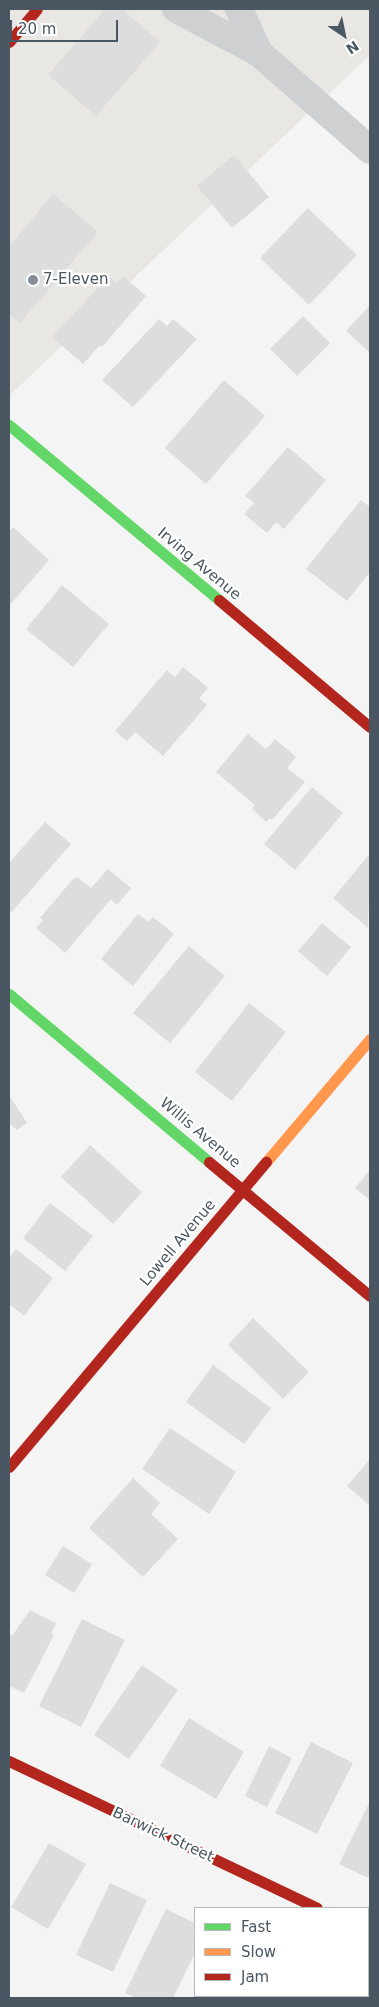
<!DOCTYPE html>
<html>
<head>
<meta charset="utf-8">
<style>
  body { margin:0 }
  #map { position:relative; width:379px; height:2007px; overflow:hidden; background:#f4f4f4; font-family:"DejaVu Sans",sans-serif }
  div>[style] { position:absolute }
  .commercial>* { inset:0; background:#e8e7e3 }
  .building>* { inset:0; background:#ddddde }
  .street>* { height:28px; margin:-14px; padding:0 14px; transform-origin:14px; border-radius:14px; background:#ced0d2 }
  .fast>* { height:11px; margin:-5.5px; padding:0 5.5px; transform-origin:5.5px; border-radius:5.5px; background:#63d668 }
  .slow>* { height:11px; margin:-5.5px; padding:0 5.5px; transform-origin:5.5px; border-radius:5.5px; background:#ff974d }
  .jam>* { height:11px; margin:-5.5px; padding:0 5.5px; transform-origin:5.5px; border-radius:5.5px; background:#b3261e }
  .dots>* { width:14px; height:14px; translate:-50% -50%; box-sizing:border-box; border:2px solid #fff; border-radius:50% }
  span { translate:-50% -50%; white-space:nowrap; text-align:center; line-height:1.15; -webkit-text-stroke:4.5px #fff; paint-order:stroke }
  .poi-label { font-size:15px; color:#4a5661 }
  .left { translate:0 -50%; text-align:left }
  .street-label { font-size:15px; color:#4a5661 }
  .frame { position:absolute; inset:0; border:10px solid #4a5661; pointer-events:none }
  .legend { position:absolute; left:194px; top:1907px; width:175px; height:90px; box-sizing:border-box; background:#fff; border:1px solid #b7bbc0; margin:0; padding:6px 9px; list-style:none; font-size:15px; color:#4a5661 }
  .legend li { display:flex; align-items:center; gap:10px; height:25px }
  .legend b { width:25px; border:1px solid #b7bbc0 }
  .north { position:absolute; left:319px; top:10px; width:50px; height:50px; -webkit-text-stroke:4px #fff; paint-order:stroke; rotate:146deg; font-size:14px; font-weight:700; line-height:20px; text-align:center; color:#4a5661 }
  .north::after { content:''; display:block; margin:auto; width:18px; height:22px; background:#4a5661; clip-path:polygon(50% 0,100% 100%,50% 72%,0 100%) }
  .scale { position:absolute; left:10px; top:20px; width:108px; height:22px; box-sizing:border-box; border:2px solid #4a5661; border-top:0; padding-left:6px; font-size:15px; line-height:18px; white-space:nowrap; color:#4a5661; -webkit-text-stroke:4px #fff; paint-order:stroke }
</style>
</head>
<body>
<div id="map">
  <div class="commercial">
    <i style="clip-path:polygon(9px 9px,370px 9px,370px 55px,9px 396px)"></i>
  </div>
  <div class="building">
    <i style="clip-path:polygon(105px 9px,122px 9px,160px 42px,96px 116px,48px 75px)"></i>
    <i style="clip-path:polygon(234px 155px,269px 197px,232px 228px,197px 186px)"></i>
    <i style="clip-path:polygon(53px 194px,98px 232px,20px 323px,9px 314px,9px 247px)"></i>
    <i style="clip-path:polygon(308px 208px,357px 255px,309px 305px,260px 258px)"></i>
    <i style="clip-path:polygon(109px 276px,117px 283px,123px 276px,146px 296px,102px 347px,100px 345px,83px 364px,52px 337px)"></i>
    <i style="clip-path:polygon(370px 305px,370px 353px,346px 331px)"></i>
    <i style="clip-path:polygon(303px 316px,330px 343px,297px 376px,270px 349px)"></i>
    <i style="clip-path:polygon(159px 319px,167px 326px,173px 319px,197px 339px,133px 407px,102px 380px)"></i>
    <i style="clip-path:polygon(224px 380px,265px 416px,206px 484px,165px 448px)"></i>
    <i style="clip-path:polygon(288px 447px,326px 480px,284px 529px,276px 522px,267px 533px,244px 514px,254px 503px,245px 496px)"></i>
    <i style="clip-path:polygon(361px 500px,370px 507px,370px 572px,347px 601px,306px 569px)"></i>
    <i style="clip-path:polygon(13px 527px,49px 560px,9px 606px,9px 532px)"></i>
    <i style="clip-path:polygon(62px 585px,109px 624px,73px 667px,26px 629px)"></i>
    <i style="clip-path:polygon(183px 667px,208px 688px,199px 698px,207px 705px,163px 756px,135px 732px,127px 741px,115px 731px,167px 670px,175px 677px)"></i>
    <i style="clip-path:polygon(248px 734px,266px 749px,275px 739px,296px 757px,287px 768px,305px 782px,272px 820px,270px 818px,266px 822px,252px 809px,255px 805px,216px 772px)"></i>
    <i style="clip-path:polygon(312px 787px,343px 813px,295px 870px,264px 844px)"></i>
    <i style="clip-path:polygon(45px 822px,71px 844px,9px 915px,9px 863px)"></i>
    <i style="clip-path:polygon(368px 856px,370px 859px,368px 928px,333px 898px)"></i>
    <i style="clip-path:polygon(108px 869px,131px 888px,117px 905px,111px 899px,65px 953px,36px 928px,43px 920px,40px 918px,73px 879px,77px 877px,91px 888px)"></i>
    <i style="clip-path:polygon(138px 914px,148px 922px,153px 917px,174px 934px,133px 986px,101px 959px)"></i>
    <i style="clip-path:polygon(322px 923px,351px 947px,327px 976px,298px 951px)"></i>
    <i style="clip-path:polygon(189px 946px,225px 976px,170px 1043px,133px 1013px)"></i>
    <i style="clip-path:polygon(249px 1003px,286px 1032px,232px 1101px,195px 1072px)"></i>
    <i style="clip-path:polygon(9px 1095px,27px 1123px,17px 1130px,9px 1123px)"></i>
    <i style="clip-path:polygon(90px 1145px,142px 1192px,113px 1224px,61px 1177px)"></i>
    <i style="clip-path:polygon(370px 1170px,370px 1200px,355px 1188px)"></i>
    <i style="clip-path:polygon(50px 1203px,93px 1236px,65px 1271px,23px 1238px)"></i>
    <i style="clip-path:polygon(16px 1249px,53px 1278px,24px 1316px,9px 1304px,9px 1258px)"></i>
    <i style="clip-path:polygon(253px 1318px,309px 1372px,283px 1399px,228px 1345px)"></i>
    <i style="clip-path:polygon(213px 1365px,271px 1408px,244px 1444px,186px 1402px)"></i>
    <i style="clip-path:polygon(170px 1428px,236px 1472px,209px 1514px,142px 1469px)"></i>
    <i style="clip-path:polygon(370px 1459px,370px 1506px,347px 1486px)"></i>
    <i style="clip-path:polygon(133px 1478px,160px 1503px,151px 1514px,178px 1539px,143px 1577px,89px 1528px)"></i>
    <i style="clip-path:polygon(63px 1546px,92px 1564px,74px 1593px,45px 1575px)"></i>
    <i style="clip-path:polygon(30px 1610px,56px 1623px,51px 1634px,54px 1635px,24px 1693px,9px 1686px,9px 1634px,12px 1636px)"></i>
    <i style="clip-path:polygon(82px 1619px,125px 1640px,81px 1727px,39px 1706px)"></i>
    <i style="clip-path:polygon(142px 1665px,178px 1690px,129px 1759px,94px 1735px)"></i>
    <i style="clip-path:polygon(189px 1718px,244px 1752px,216px 1799px,160px 1766px)"></i>
    <i style="clip-path:polygon(311px 1742px,353px 1763px,317px 1834px,275px 1813px)"></i>
    <i style="clip-path:polygon(269px 1746px,292px 1758px,267px 1807px,245px 1796px)"></i>
    <i style="clip-path:polygon(370px 1801px,370px 1874px,368px 1878px,339px 1864px)"></i>
    <i style="clip-path:polygon(49px 1843px,86px 1864px,48px 1929px,11px 1907px)"></i>
    <i style="clip-path:polygon(110px 1883px,147px 1900px,113px 1972px,76px 1955px)"></i>
    <i style="clip-path:polygon(166px 1909px,195px 1923px,195px 1953px,173px 1998px,136px 1998px,125px 1993px)"></i>
    <i style="clip-path:polygon(199px 1996px,247px 1996px,246px 1998px)"></i>
    <i style="clip-path:polygon(283px 1996px,319px 1996px,282px 1998px)"></i>
  </div>
  <div class="street">
    <i style="left:176px;top:9px;width:94px;rotate:27.9deg"></i>
    <i style="left:239px;top:9px;width:48px;rotate:65.6deg"></i>
    <i style="left:259px;top:53px;width:147px;rotate:41.1deg"></i>
    <i style="left:368px;top:1932px;width:3px;rotate:45deg"></i>
  </div>
  <div class="fast">
    <i style="left:9px;top:425px;width:273px;rotate:39.8deg"></i>
    <i style="left:9px;top:994px;width:261px;rotate:40deg"></i>
  </div>
  <div class="slow">
    <i style="left:266px;top:1162px;width:161px;rotate:-49.8deg"></i>
  </div>
  <div class="jam">
    <i style="left:9px;top:42px;width:43px;rotate:-49.7deg"></i>
    <i style="left:219px;top:600px;width:197px;rotate:40.1deg"></i>
    <i style="left:209px;top:1162px;width:209px;rotate:39.8deg"></i>
    <i style="left:9px;top:1467px;width:399px;rotate:-49.9deg"></i>
    <i style="left:9px;top:1761px;width:341px;rotate:25.5deg"></i>
  </div>
  <div class="dots">
    <i style="left:33px;top:280px;background:#868d94"></i>
  </div>
  <div class="poi-label">
    <span class="left" style="left:43px;top:280px">7-Eleven</span>
  </div>
  <div class="street-label">
    <span style="left:199px;top:564px;rotate:40deg">Irving Avenue</span>
    <span style="left:200px;top:1133px;rotate:40deg">Willis Avenue</span>
    <span style="left:178px;top:1243px;rotate:-50deg">Lowell Avenue</span>
    <span style="left:163px;top:1835px;rotate:25deg">Barwick Street</span>
  </div>
  <div class="frame"></div>
  <ul class="legend">
  <li><b style="height:6px;background:#63d668"></b>Fast</li>
  <li><b style="height:6px;background:#ff974d"></b>Slow</li>
  <li><b style="height:6px;background:#b3261e"></b>Jam</li>
  </ul>
  <div class="north">N</div>
  <div class="scale">20 m</div>
</div>
</body>
</html>
